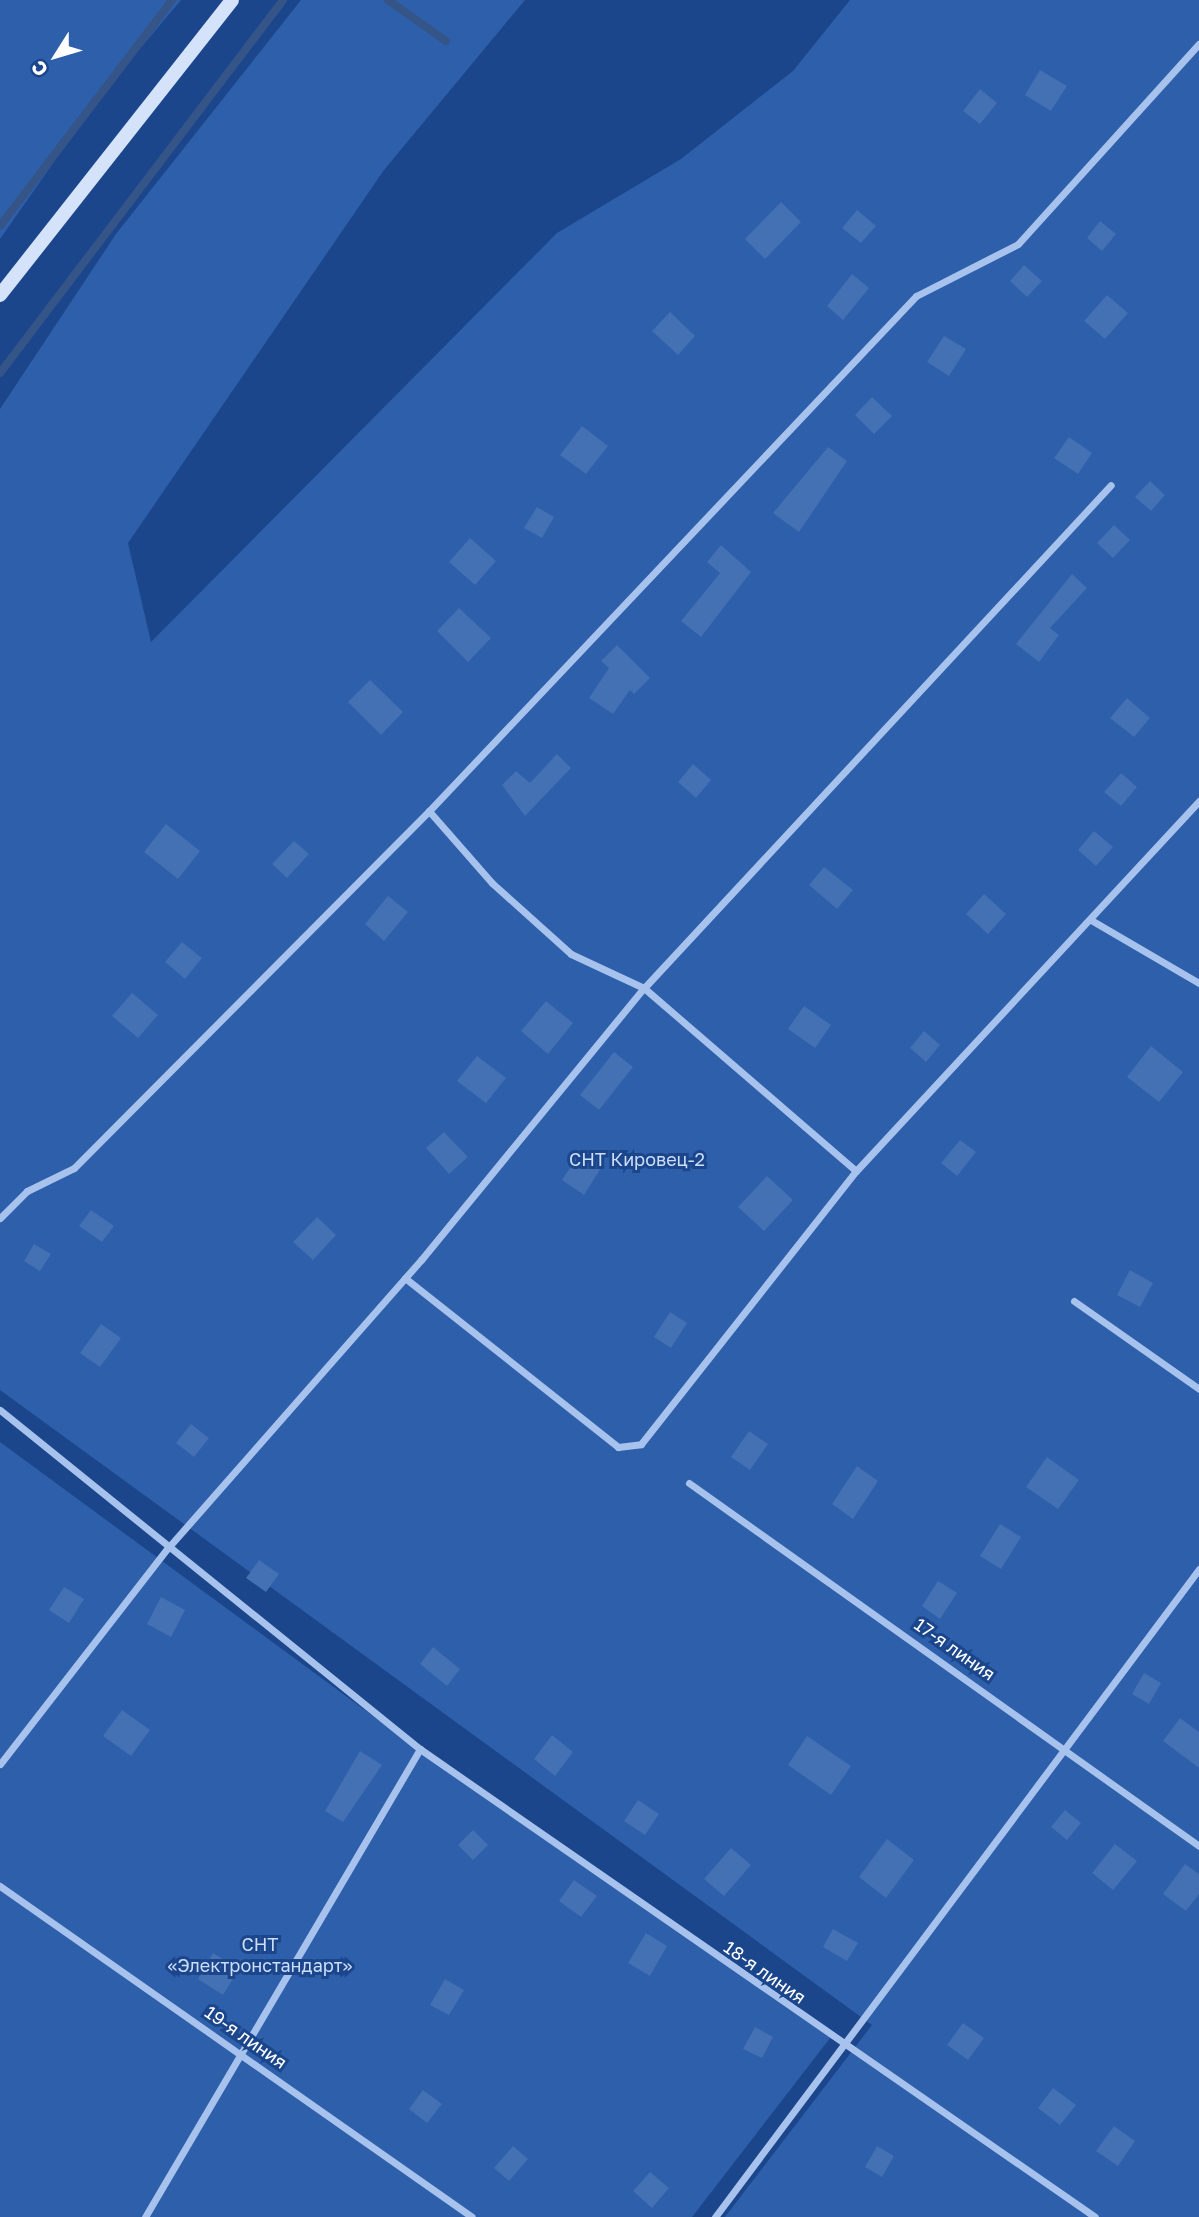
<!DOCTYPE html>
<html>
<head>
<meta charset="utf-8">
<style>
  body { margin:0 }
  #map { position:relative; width:1199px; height:2217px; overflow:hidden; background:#1b468c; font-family:"Golos Text",sans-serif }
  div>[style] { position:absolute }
  .green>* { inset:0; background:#2e5faa }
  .stream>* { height:8px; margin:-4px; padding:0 4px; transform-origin:4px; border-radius:4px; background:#355588 }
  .building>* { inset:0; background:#4470b4 }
  .minor>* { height:7px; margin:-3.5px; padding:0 3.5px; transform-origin:3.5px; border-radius:3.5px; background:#a7c3ed }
  .secondary>* { height:14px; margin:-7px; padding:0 7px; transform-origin:7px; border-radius:7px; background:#d4e2fa }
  span { translate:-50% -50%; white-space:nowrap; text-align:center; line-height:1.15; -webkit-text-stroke:6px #1b468c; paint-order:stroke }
  .park-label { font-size:18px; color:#cddefa }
  .street-label { font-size:18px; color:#fff }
  .north { position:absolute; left:21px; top:21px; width:70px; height:70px; -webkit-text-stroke:5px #1b468c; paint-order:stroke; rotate:233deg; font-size:19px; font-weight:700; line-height:28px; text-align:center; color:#fff }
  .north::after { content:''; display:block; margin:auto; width:24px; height:32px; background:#fff; clip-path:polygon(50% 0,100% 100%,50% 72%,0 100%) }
</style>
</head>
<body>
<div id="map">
  <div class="green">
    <i style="clip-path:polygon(0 0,181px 0,100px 96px,0 239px)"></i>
    <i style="clip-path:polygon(301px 0,525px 0,384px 170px,128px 543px,151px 642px,557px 233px,681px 159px,793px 71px,850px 0,1199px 0,1199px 2217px,725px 2217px,872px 2025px,0 1390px,0 409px,116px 234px)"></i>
    <i style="clip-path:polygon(0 1442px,403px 1738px,834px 2033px,692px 2217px,0 2217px)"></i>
  </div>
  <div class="stream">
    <i style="left:388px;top:0;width:71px;rotate:35.3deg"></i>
    <i style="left:0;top:226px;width:284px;rotate:-52.7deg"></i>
    <i style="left:0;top:373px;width:468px;rotate:-52.8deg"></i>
  </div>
  <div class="building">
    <i style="clip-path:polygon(1040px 70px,1067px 86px,1051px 111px,1025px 95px)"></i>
    <i style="clip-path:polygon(980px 89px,997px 103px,980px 124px,963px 111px)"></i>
    <i style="clip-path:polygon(781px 202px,801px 222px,765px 259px,745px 239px)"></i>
    <i style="clip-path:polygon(857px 210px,876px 226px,861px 243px,842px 228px)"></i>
    <i style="clip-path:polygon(1100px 221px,1116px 234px,1102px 251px,1087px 238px)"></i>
    <i style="clip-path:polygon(1024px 265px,1042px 281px,1027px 297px,1010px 281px)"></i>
    <i style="clip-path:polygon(852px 274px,869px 288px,843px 320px,827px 306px)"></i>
    <i style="clip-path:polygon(1107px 295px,1128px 313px,1105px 339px,1084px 321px)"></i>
    <i style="clip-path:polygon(670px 312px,695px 336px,678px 355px,652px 331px)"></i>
    <i style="clip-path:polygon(944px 336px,966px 349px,949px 376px,927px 362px)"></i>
    <i style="clip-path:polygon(872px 397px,892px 416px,874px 434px,855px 415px)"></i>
    <i style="clip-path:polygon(582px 426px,608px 446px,586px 474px,560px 455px)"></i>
    <i style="clip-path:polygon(1069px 437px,1092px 453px,1078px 474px,1054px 458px)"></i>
    <i style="clip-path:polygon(828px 447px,847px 461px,799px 532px,773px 513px)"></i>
    <i style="clip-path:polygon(1150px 481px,1165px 495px,1151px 511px,1135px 497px)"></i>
    <i style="clip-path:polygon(537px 507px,554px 517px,542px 538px,524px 528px)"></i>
    <i style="clip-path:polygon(1114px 525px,1130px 540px,1113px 558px,1097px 543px)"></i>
    <i style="clip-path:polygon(470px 538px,496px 561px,475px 585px,449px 562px)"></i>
    <i style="clip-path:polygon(721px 545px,751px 572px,701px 637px,681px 621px,720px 573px,707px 562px)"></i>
    <i style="clip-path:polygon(1072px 574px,1087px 588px,1050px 628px,1059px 635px,1039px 662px,1016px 644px)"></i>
    <i style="clip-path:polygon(459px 608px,491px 638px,468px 662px,437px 631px)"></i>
    <i style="clip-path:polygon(617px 645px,650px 678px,634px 694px,630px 690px,613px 714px,589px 698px,609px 668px,601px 661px)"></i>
    <i style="clip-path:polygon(370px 680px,403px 712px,381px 735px,348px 702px)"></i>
    <i style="clip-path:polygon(1127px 698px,1150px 718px,1134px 737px,1110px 718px)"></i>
    <i style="clip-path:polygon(557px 754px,571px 768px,525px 816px,502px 785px,516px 771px,530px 783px)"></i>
    <i style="clip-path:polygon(693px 764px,711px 780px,696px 798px,678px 782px)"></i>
    <i style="clip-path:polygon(1121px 773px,1137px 787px,1121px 806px,1104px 792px)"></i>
    <i style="clip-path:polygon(166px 824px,200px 851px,178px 879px,144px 852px)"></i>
    <i style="clip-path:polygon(1094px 831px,1113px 847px,1096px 866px,1078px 850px)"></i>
    <i style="clip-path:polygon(294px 841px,309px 854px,287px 878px,272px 864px)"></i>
    <i style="clip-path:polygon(824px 867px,853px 890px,837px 909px,809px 885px)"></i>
    <i style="clip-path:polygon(984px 894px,1006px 914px,988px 934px,966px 914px)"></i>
    <i style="clip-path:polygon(388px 896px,408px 912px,384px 941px,365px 924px)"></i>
    <i style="clip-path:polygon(182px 942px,202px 958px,185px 979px,165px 962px)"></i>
    <i style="clip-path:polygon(132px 993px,158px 1015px,138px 1038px,112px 1016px)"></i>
    <i style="clip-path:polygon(546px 1001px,573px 1023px,548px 1054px,521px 1031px)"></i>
    <i style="clip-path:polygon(804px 1006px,831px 1025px,815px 1048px,788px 1029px)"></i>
    <i style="clip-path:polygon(924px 1031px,940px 1045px,926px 1062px,910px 1048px)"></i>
    <i style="clip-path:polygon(1151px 1046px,1183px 1072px,1159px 1102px,1127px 1077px)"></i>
    <i style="clip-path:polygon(614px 1052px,633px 1067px,599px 1110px,580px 1095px)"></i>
    <i style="clip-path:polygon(477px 1056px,506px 1078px,486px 1103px,457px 1081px)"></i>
    <i style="clip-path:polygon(444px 1132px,468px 1157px,449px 1174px,426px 1148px)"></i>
    <i style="clip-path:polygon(960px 1140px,976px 1152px,957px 1176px,941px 1163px)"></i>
    <i style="clip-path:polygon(579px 1154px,601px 1168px,584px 1195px,562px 1180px)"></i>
    <i style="clip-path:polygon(767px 1176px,793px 1200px,764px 1231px,738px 1207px)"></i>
    <i style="clip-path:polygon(91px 1210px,114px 1226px,102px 1242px,79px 1226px)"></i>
    <i style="clip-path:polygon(317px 1217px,336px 1235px,313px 1260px,293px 1242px)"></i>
    <i style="clip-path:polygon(34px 1244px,51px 1254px,40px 1271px,24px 1261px)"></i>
    <i style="clip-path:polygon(1130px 1270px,1153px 1283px,1140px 1307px,1117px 1295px)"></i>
    <i style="clip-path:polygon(670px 1312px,687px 1323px,671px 1348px,654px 1337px)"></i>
    <i style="clip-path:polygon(101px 1324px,121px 1338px,100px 1367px,80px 1353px)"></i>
    <i style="clip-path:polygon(191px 1424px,209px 1438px,194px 1457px,176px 1443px)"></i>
    <i style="clip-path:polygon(749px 1431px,768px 1444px,750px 1470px,731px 1457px)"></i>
    <i style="clip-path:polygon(1047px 1457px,1079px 1480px,1058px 1509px,1026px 1487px)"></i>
    <i style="clip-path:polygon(857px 1466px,878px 1481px,853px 1519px,832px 1504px)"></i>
    <i style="clip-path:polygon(1000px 1524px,1021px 1537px,1001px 1569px,980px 1556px)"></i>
    <i style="clip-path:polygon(259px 1560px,279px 1574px,266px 1592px,246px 1578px)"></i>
    <i style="clip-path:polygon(938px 1581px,957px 1593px,940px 1619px,922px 1606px)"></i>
    <i style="clip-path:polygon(64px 1587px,84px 1599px,69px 1623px,49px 1610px)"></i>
    <i style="clip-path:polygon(161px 1597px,185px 1610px,171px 1637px,147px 1624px)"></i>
    <i style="clip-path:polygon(433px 1647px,460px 1669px,447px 1686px,420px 1664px)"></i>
    <i style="clip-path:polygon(1144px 1673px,1161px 1683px,1149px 1704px,1132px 1694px)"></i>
    <i style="clip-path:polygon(122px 1710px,150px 1730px,131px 1756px,103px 1736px)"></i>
    <i style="clip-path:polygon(1180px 1718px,1199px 1732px,1199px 1768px,1163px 1741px)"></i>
    <i style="clip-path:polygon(552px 1735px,573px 1752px,555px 1776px,534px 1759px)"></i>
    <i style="clip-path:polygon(807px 1736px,851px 1766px,831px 1795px,788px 1765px)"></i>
    <i style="clip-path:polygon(360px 1751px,382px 1765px,343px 1822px,325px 1811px)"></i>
    <i style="clip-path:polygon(638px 1800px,659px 1814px,645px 1835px,624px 1821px)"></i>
    <i style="clip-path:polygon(1065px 1810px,1081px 1823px,1067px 1840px,1051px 1827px)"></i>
    <i style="clip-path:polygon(473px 1830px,488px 1845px,473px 1860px,458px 1845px)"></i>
    <i style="clip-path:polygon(887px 1839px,914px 1860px,886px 1898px,859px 1877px)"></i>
    <i style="clip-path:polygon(1115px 1844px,1137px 1861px,1113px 1890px,1092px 1873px)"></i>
    <i style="clip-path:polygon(731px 1848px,751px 1865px,724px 1896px,704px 1879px)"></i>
    <i style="clip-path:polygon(1185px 1864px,1199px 1874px,1199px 1894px,1186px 1911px,1163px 1894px)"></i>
    <i style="clip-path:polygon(574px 1880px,597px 1896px,581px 1917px,559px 1901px)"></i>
    <i style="clip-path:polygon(833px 1929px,858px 1943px,847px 1961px,823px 1947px)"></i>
    <i style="clip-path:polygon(646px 1933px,667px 1946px,650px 1976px,628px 1963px)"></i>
    <i style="clip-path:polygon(213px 1953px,239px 1969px,223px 1995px,198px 1979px)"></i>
    <i style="clip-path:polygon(445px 1979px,464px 1990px,449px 2015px,430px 2005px)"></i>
    <i style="clip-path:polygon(963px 2023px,984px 2038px,968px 2060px,947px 2045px)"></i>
    <i style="clip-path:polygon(755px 2027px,773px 2037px,762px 2058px,743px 2049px)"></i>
    <i style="clip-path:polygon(1053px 2088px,1076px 2105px,1060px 2125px,1038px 2108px)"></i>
    <i style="clip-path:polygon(423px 2090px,442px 2104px,427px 2123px,409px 2109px)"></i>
    <i style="clip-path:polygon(1114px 2126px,1135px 2141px,1118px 2166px,1096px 2151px)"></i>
    <i style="clip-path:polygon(513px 2146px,528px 2159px,509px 2181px,494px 2168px)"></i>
    <i style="clip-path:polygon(877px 2146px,894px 2156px,882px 2177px,865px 2167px)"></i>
    <i style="clip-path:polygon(650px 2172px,669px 2188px,652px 2208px,633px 2191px)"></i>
  </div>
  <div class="minor">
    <i style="left:429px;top:811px;width:96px;rotate:48.8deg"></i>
    <i style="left:492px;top:883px;width:106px;rotate:41.9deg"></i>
    <i style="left:571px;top:954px;width:81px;rotate:25deg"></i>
    <i style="left:644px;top:988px;width:280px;rotate:40.8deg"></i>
    <i style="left:1091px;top:920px;width:125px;rotate:30.3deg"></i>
    <i style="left:0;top:1218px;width:38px;rotate:-45deg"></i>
    <i style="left:27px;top:1191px;width:52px;rotate:-26.1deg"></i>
    <i style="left:74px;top:1168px;width:503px;rotate:-45.16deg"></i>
    <i style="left:429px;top:811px;width:709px;rotate:-46.6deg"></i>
    <i style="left:916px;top:296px;width:114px;rotate:-27deg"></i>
    <i style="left:1018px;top:244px;width:270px;rotate:-47.9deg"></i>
    <i style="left:405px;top:1278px;width:272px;rotate:38.4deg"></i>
    <i style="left:618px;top:1447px;width:23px;rotate:-7deg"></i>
    <i style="left:641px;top:1444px;width:347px;rotate:-51.8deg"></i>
    <i style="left:856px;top:1171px;width:505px;rotate:-47.17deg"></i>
    <i style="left:1074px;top:1301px;width:153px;rotate:35.1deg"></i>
    <i style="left:0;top:1410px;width:540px;rotate:38.91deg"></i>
    <i style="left:420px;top:1749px;width:821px;rotate:34.73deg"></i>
    <i style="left:689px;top:1483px;width:626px;rotate:35.44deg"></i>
    <i style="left:0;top:1764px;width:272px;rotate:-52.2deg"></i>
    <i style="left:167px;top:1549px;width:385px;rotate:-48.7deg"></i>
    <i style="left:421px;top:1260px;width:352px;rotate:-50.7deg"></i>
    <i style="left:644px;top:988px;width:686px;rotate:-47.13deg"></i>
    <i style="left:0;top:1886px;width:576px;rotate:35.04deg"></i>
    <i style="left:145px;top:2217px;width:543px;rotate:-59.56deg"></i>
    <i style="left:715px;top:2217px;width:809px;rotate:-53.24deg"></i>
  </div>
  <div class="secondary">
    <i style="left:0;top:295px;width:375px;rotate:-51.8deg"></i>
  </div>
  <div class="park-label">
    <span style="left:637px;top:1159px">СНТ Кировец-2</span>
    <span style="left:260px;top:1955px">СНТ<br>«Электронстандарт»</span>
  </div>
  <div class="street-label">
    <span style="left:955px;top:1649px;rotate:35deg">17-я линия</span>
    <span style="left:765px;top:1972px;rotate:35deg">18-я линия</span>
    <span style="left:246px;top:2037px;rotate:35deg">19-я линия</span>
  </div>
  <div class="north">С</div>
</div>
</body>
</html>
